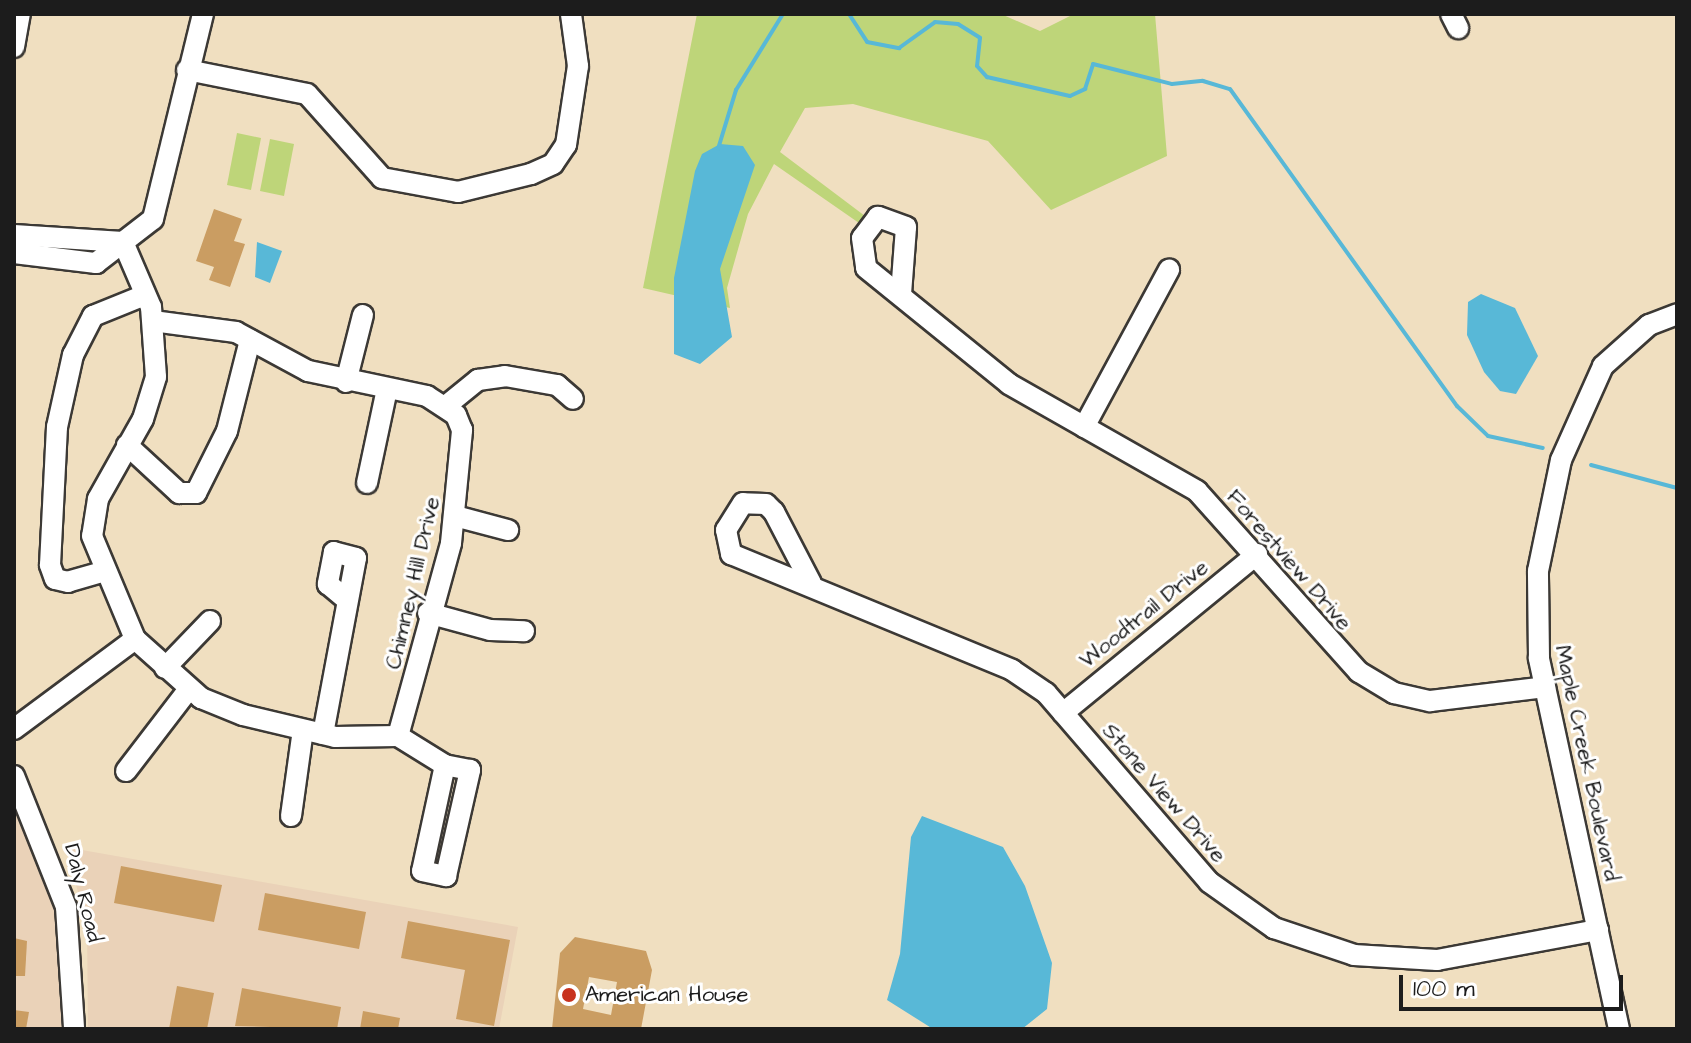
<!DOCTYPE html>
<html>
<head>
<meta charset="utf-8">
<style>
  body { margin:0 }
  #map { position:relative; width:1691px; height:1043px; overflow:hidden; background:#f0dfc0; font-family:"Architects Daughter",sans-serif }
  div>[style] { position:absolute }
  .built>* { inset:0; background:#ead2b8 }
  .green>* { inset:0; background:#bed579 }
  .water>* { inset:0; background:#58b8d7 }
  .stream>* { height:4px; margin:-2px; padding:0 2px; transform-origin:2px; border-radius:2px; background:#58b8d7 }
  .building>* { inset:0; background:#ca9d62 }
  .roads { filter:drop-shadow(2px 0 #3c3935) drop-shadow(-2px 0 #3c3935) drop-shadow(0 2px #3c3935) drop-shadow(0 -2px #3c3935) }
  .minor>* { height:20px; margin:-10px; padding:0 10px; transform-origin:10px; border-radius:10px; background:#fff }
  .dots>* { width:22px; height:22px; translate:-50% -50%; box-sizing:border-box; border:4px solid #fff; border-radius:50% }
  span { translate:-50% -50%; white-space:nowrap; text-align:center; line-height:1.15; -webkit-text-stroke:6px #fff; paint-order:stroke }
  .street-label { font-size:22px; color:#1c1c1c }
  .poi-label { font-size:22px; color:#1c1c1c }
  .left { translate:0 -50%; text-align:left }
  .frame { position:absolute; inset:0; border:16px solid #1c1c1c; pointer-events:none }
  .scale { position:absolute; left:1399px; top:975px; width:224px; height:36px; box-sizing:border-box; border:4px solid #1c1c1c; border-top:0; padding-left:10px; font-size:24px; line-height:28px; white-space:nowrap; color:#1c1c1c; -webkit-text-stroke:6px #fff; paint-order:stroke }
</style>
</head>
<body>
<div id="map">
  <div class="built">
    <i style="clip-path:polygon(14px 812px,45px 868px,61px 936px,64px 1029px,14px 1029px)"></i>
    <i style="clip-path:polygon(65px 847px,518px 927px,499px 1029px,88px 1029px,87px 923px)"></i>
  </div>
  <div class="green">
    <i style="clip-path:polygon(697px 14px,1001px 14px,1040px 31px,1074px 14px,1155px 14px,1167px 156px,1051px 210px,988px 141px,853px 104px,805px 108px,780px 152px,865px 216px,859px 223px,774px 164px,748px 214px,727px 288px,730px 308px,643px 288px)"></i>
    <i style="clip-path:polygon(237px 133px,261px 138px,251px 190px,227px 185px)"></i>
    <i style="clip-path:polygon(270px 139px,294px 144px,284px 196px,260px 191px)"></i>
  </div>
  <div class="water">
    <i style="clip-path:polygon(720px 144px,743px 146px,755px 165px,720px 269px,732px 337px,700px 364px,674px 354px,674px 278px,695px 171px,702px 154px)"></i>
    <i style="clip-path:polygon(257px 242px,282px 251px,270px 283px,255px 277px)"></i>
    <i style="clip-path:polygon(1481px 294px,1515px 308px,1538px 356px,1516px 394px,1500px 391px,1484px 372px,1467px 335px,1468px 302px)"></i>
    <i style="clip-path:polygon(922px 816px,1003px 847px,1025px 886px,1052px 963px,1047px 1009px,1022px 1029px,933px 1029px,887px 1000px,900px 954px,911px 837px)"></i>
  </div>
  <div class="stream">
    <i style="left:849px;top:14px;width:33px;rotate:57deg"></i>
    <i style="left:867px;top:42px;width:33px;rotate:11deg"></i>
    <i style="left:899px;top:48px;width:44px;rotate:-35.8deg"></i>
    <i style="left:935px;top:22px;width:23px;rotate:5deg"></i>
    <i style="left:958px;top:24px;width:26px;rotate:32deg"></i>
    <i style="left:980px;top:38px;width:28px;rotate:96deg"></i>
    <i style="left:977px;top:66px;width:15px;rotate:48deg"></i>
    <i style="left:987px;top:77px;width:85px;rotate:12.9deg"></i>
    <i style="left:1070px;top:96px;width:17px;rotate:-25deg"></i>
    <i style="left:1085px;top:89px;width:26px;rotate:-72deg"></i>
    <i style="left:1093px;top:64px;width:81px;rotate:14.2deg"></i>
    <i style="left:1172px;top:84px;width:31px;rotate:-6deg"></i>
    <i style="left:1203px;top:81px;width:28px;rotate:17deg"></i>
    <i style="left:1230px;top:89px;width:390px;rotate:54.4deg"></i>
    <i style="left:1457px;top:406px;width:43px;rotate:44.1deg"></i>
    <i style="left:1488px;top:436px;width:56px;rotate:12.3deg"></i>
    <i style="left:718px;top:149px;width:62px;rotate:-73deg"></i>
    <i style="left:736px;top:90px;width:89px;rotate:-58.3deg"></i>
    <i style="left:1591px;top:465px;width:89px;rotate:15deg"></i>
  </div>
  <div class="building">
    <i style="clip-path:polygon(214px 209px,242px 219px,234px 241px,245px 244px,230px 287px,209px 280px,214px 267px,196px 261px)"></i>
    <i style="clip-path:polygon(121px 866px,222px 885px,214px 922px,114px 903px)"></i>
    <i style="clip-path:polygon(265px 893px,366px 912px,359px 949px,258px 930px)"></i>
    <i style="clip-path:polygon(408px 921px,510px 940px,494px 1026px,456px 1019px,465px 970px,401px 958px)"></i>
    <i style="clip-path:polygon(evenodd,575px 937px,646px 951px,652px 970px,641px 1029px,552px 1029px,560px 953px,575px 937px,589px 977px,617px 982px,611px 1015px,583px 1009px,589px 977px)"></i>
    <i style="clip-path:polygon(14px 938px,27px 941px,25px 976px,14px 976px)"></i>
    <i style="clip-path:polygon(177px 986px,214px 993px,207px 1029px,169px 1029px)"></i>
    <i style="clip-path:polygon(242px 988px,341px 1007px,337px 1029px,235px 1026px)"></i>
    <i style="clip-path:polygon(14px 1010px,29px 1012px,26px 1029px,14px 1029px)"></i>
    <i style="clip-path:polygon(363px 1011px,400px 1018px,398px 1029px,360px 1029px)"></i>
  </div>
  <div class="roads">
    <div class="minor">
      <i style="left:1451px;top:14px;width:16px;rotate:63deg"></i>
      <i style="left:14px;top:47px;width:34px;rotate:-80deg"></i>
      <i style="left:187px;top:70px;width:122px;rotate:11.3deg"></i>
      <i style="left:307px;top:94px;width:113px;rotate:48.2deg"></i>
      <i style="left:382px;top:178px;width:77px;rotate:10.4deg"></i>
      <i style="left:458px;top:192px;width:75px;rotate:-13.9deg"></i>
      <i style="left:531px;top:174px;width:24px;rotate:-24deg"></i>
      <i style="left:553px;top:164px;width:23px;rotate:-56deg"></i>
      <i style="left:566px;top:145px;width:80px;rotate:-81.4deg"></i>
      <i style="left:578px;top:66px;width:52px;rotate:-97.7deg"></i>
      <i style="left:14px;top:235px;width:109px;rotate:3.7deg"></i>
      <i style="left:123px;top:242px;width:71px;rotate:66.7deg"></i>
      <i style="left:151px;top:307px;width:70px;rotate:85.9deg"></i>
      <i style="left:156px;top:377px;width:44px;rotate:107.2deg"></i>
      <i style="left:143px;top:419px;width:92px;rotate:119.4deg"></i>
      <i style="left:98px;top:499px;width:37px;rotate:99deg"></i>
      <i style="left:92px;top:536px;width:112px;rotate:67.3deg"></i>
      <i style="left:135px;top:639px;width:89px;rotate:41.8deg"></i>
      <i style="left:201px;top:698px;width:45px;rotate:22deg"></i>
      <i style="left:243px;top:715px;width:95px;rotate:13.4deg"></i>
      <i style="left:335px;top:737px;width:63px;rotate:-0.9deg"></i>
      <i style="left:398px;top:736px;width:200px;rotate:-74.6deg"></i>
      <i style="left:451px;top:543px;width:114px;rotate:-84.4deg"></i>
      <i style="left:462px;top:430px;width:16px;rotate:-112deg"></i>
      <i style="left:456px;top:415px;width:35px;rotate:-147deg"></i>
      <i style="left:427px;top:396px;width:122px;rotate:-168.1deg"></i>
      <i style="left:308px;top:371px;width:82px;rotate:-151.6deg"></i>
      <i style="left:236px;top:332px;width:84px;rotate:-172.5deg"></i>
      <i style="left:14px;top:253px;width:83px;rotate:7deg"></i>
      <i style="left:96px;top:263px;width:72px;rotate:-37.7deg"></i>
      <i style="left:153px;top:219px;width:211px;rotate:-76.3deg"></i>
      <i style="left:901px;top:294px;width:67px;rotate:-85.7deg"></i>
      <i style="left:906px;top:227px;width:30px;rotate:-160deg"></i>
      <i style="left:878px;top:217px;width:26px;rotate:127deg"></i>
      <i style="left:862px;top:238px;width:30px;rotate:82deg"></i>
      <i style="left:866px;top:268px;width:184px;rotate:39deg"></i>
      <i style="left:1009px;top:384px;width:216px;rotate:29.6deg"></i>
      <i style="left:1197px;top:491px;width:243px;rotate:48.2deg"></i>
      <i style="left:1359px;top:672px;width:41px;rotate:31deg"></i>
      <i style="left:1394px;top:693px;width:37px;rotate:13deg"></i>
      <i style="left:1430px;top:701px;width:116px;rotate:-6.9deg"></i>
      <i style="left:346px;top:382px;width:69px;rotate:-75.8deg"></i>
      <i style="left:447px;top:405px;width:40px;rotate:-39deg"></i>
      <i style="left:478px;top:380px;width:27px;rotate:-8deg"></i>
      <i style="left:505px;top:376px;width:53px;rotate:9.8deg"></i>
      <i style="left:557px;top:385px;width:21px;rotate:41deg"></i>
      <i style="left:1084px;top:427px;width:179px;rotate:-61.6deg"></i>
      <i style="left:127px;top:445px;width:71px;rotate:42.7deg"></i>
      <i style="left:179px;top:493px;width:17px"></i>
      <i style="left:196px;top:493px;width:69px;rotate:-63.4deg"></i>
      <i style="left:227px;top:431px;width:94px;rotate:-75.8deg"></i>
      <i style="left:367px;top:483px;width:96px;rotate:-78deg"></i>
      <i style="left:455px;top:516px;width:55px;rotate:14.8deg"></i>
      <i style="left:102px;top:572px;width:35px;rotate:164deg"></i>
      <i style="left:68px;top:582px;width:13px;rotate:-167deg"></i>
      <i style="left:55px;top:579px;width:15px;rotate:-110deg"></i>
      <i style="left:50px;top:565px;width:138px;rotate:-87.1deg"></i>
      <i style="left:57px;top:427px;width:74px;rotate:-77.5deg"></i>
      <i style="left:73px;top:355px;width:44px;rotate:-62.9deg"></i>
      <i style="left:93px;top:316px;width:56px;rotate:-22deg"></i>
      <i style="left:811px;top:583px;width:80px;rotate:-117.5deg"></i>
      <i style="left:774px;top:512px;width:11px;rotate:-135deg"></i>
      <i style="left:766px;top:504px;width:23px;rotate:-178deg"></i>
      <i style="left:743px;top:503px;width:32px;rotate:122deg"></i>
      <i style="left:726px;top:530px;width:25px;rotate:78deg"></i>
      <i style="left:731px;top:554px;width:304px;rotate:22.4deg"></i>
      <i style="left:1012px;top:670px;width:41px;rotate:34.1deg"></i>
      <i style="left:1046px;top:693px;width:250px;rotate:49.2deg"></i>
      <i style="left:1209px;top:882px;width:80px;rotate:35.3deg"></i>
      <i style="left:1274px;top:928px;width:84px;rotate:18.6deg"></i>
      <i style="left:1354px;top:955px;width:83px;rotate:3.4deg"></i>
      <i style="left:1437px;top:960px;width:164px;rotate:-10.6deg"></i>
      <i style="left:428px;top:613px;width:64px;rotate:15.3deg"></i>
      <i style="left:490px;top:630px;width:34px;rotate:2deg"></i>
      <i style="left:165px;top:668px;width:65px;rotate:-46.2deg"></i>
      <i style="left:1063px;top:713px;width:251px;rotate:-39.3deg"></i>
      <i style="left:14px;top:729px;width:151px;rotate:-36.6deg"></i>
      <i style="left:323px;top:734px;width:179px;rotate:-79.4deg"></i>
      <i style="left:356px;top:558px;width:23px;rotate:-165deg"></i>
      <i style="left:334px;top:552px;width:33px;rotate:101deg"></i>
      <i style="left:328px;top:584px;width:25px;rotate:40deg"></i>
      <i style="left:398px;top:736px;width:55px;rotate:31.7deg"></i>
      <i style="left:445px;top:765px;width:108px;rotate:102.2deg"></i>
      <i style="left:422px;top:871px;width:25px;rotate:12deg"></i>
      <i style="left:446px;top:876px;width:109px;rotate:-77.2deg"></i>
      <i style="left:470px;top:770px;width:25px;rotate:-169deg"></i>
      <i style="left:126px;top:771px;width:103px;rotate:-52.5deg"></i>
      <i style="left:14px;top:776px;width:141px;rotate:68.3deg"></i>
      <i style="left:66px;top:907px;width:122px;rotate:86.2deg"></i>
      <i style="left:291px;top:816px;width:87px;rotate:-82.1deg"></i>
      <i style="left:1619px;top:1029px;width:380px;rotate:-102.2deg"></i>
      <i style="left:1539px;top:658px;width:87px;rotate:-90.7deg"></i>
      <i style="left:1538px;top:571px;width:113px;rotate:-78.3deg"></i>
      <i style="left:1561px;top:460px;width:103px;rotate:-65.9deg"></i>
      <i style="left:1603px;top:366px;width:62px;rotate:-41.7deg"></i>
      <i style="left:1649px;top:325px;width:30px;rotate:-21deg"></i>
    </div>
  </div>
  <div class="dots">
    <i style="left:569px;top:995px;background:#c8321e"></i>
  </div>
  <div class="street-label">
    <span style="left:1289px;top:560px;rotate:49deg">Forestview Drive</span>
    <span style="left:413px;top:583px;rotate:-77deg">Chimney Hill Drive</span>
    <span style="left:1144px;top:614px;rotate:-39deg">Woodtrail Drive</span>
    <span style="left:1587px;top:763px;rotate:78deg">Maple Creek Boulevard</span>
    <span style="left:1164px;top:793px;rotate:49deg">Stone View Drive</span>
    <span style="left:83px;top:893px;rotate:76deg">Daly Road</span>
  </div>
  <div class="poi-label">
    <span class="left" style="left:585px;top:995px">American House</span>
  </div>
  <div class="frame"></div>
  <div class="scale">100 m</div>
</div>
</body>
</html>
